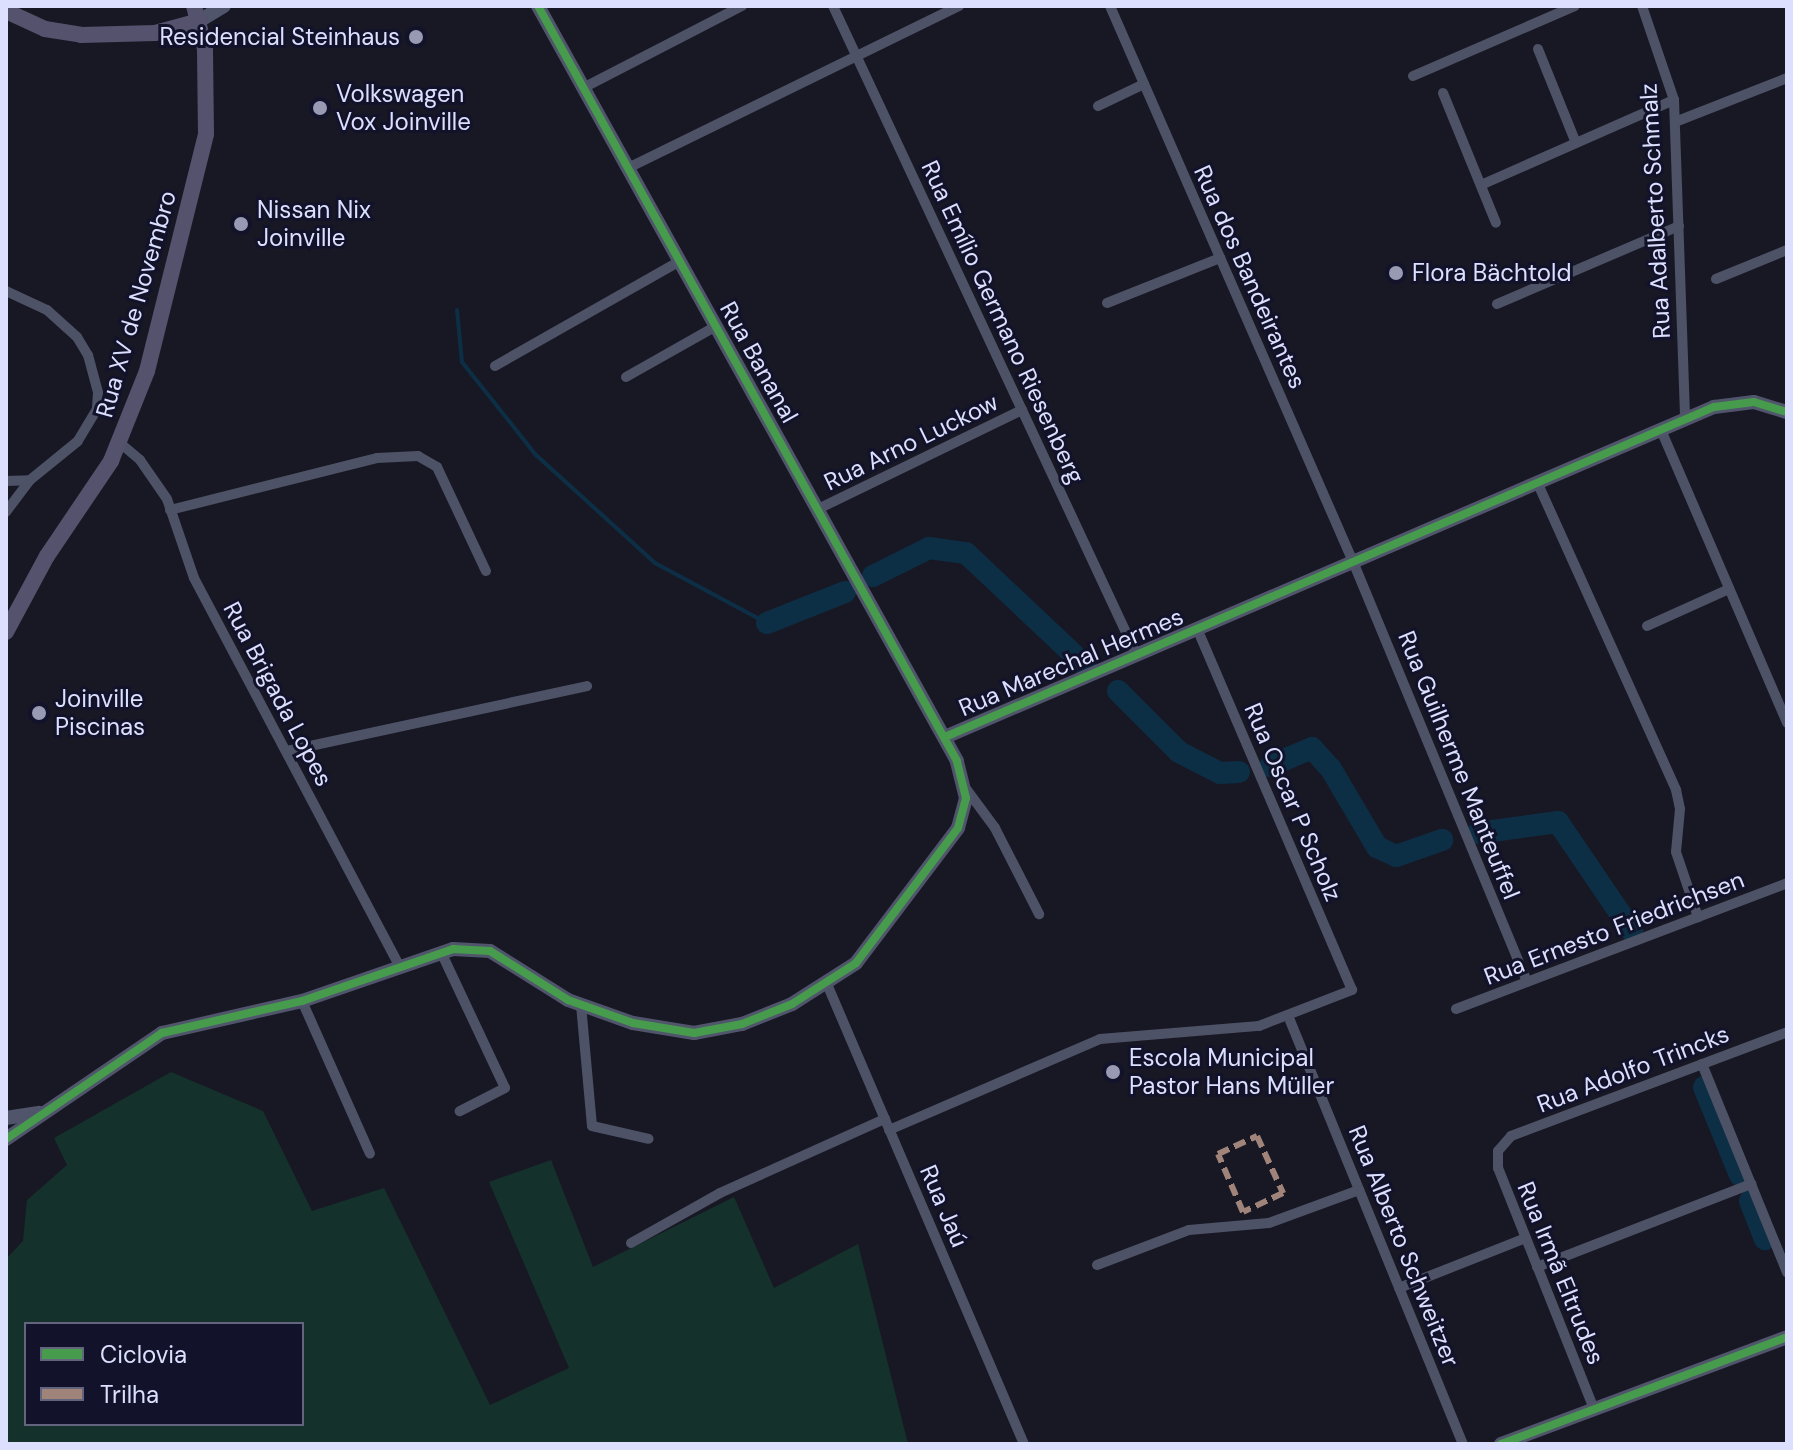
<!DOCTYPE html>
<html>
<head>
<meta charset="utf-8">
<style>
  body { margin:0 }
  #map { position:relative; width:1793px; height:1450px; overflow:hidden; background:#181825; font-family:"DM Sans",sans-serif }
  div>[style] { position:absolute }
  .green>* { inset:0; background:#15312b }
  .stream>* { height:4px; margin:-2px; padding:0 2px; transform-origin:2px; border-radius:2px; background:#0d2f46 }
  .river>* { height:22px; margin:-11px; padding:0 11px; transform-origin:11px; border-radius:11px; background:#0d2f46 }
  .street>* { height:10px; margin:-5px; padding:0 5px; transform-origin:5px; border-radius:5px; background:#4d5266 }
  .secondary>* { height:14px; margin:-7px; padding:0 7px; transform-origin:7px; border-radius:7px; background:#50556b }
  .primary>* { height:16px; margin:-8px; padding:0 8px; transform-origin:8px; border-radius:8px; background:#54526c }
  .quiet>* { height:6px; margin-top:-3px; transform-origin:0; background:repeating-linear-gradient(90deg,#a18479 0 12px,transparent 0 18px) }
  .cycleway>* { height:8px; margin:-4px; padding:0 4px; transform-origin:4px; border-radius:4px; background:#469c4c }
  .dots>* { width:22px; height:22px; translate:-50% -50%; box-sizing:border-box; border:4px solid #12132b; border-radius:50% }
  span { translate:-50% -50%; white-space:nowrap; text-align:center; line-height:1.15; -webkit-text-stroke:6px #12132b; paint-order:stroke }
  .poi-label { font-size:24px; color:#dce0fe }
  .right { translate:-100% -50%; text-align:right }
  .left { translate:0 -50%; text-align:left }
  .street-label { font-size:24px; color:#dce0fe }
  .frame { position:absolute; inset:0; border:8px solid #dce0fe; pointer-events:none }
  .legend { position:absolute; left:24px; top:1322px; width:280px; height:104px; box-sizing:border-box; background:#12132b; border:2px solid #63657f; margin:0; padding:10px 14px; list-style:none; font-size:24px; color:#dce0fe }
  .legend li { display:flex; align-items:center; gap:16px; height:40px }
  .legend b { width:40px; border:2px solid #63657f }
</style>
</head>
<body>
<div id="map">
  <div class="green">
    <i style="clip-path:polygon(evenodd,171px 1072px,263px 1111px,312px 1211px,384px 1188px,490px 1405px,569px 1368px,489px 1182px,551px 1160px,593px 1267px,734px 1197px,774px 1288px,858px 1244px,908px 1444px,6px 1444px,6px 1259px,23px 1241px,27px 1200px,67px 1165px,54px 1138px,171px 1072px,26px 1324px,302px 1324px,302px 1424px,26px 1424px,26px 1324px)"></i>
  </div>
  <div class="stream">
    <i style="left:457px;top:310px;width:52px;rotate:84.5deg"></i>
    <i style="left:462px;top:362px;width:119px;rotate:51.5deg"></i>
    <i style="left:536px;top:455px;width:161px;rotate:42.2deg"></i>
    <i style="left:655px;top:563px;width:127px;rotate:28.2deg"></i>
  </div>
  <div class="river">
    <i style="left:873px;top:576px;width:63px;rotate:-26.6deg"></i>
    <i style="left:929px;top:548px;width:37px;rotate:8deg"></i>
    <i style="left:966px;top:553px;width:165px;rotate:43.3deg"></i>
    <i style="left:767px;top:623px;width:84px;rotate:-21.7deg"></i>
    <i style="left:1118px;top:691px;width:86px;rotate:45deg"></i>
    <i style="left:1179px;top:752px;width:46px;rotate:27.1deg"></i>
    <i style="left:1220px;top:773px;width:19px;rotate:-3deg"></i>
    <i style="left:1270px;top:766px;width:46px;rotate:-23.2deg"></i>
    <i style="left:1312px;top:748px;width:28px;rotate:48deg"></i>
    <i style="left:1331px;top:769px;width:91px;rotate:59.5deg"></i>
    <i style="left:1377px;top:847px;width:21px;rotate:25deg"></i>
    <i style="left:1396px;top:856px;width:49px;rotate:-19.2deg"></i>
    <i style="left:1478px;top:833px;width:81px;rotate:-7.8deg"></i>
    <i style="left:1558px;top:822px;width:132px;rotate:55.8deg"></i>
    <i style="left:1704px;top:1087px;width:95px;rotate:67.8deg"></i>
    <i style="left:1750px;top:1201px;width:41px;rotate:68.5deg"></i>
  </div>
  <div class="street">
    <i style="left:833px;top:6px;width:718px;rotate:64.93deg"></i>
    <i style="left:1110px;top:6px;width:609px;rotate:66.38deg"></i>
    <i style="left:1354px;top:564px;width:452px;rotate:67.5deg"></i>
    <i style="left:1642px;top:6px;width:99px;rotate:71.2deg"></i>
    <i style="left:1674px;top:100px;width:319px;rotate:88deg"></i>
    <i style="left:1538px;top:49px;width:101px;rotate:68deg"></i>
    <i style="left:1413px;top:76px;width:176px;rotate:-23.4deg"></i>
    <i style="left:583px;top:88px;width:179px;rotate:-27.3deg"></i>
    <i style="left:1443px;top:93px;width:140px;rotate:67.8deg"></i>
    <i style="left:1098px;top:106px;width:51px;rotate:-25.6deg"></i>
    <i style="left:1675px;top:122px;width:120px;rotate:-21.4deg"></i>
    <i style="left:628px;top:168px;width:369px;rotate:-26.1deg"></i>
    <i style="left:1481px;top:185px;width:211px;rotate:-23.8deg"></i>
    <i style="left:1716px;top:279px;width:77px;rotate:-22.2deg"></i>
    <i style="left:6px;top:291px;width:45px;rotate:24.9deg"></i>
    <i style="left:47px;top:310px;width:40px;rotate:42deg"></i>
    <i style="left:77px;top:337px;width:21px;rotate:59deg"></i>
    <i style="left:88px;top:355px;width:39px;rotate:75deg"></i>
    <i style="left:98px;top:393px;width:16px;rotate:94deg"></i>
    <i style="left:97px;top:409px;width:37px;rotate:121deg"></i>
    <i style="left:78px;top:441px;width:62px;rotate:140.9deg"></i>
    <i style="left:30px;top:480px;width:40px;rotate:127deg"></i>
    <i style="left:1107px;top:303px;width:122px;rotate:-21.7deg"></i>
    <i style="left:1497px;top:304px;width:198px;rotate:-23.2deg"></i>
    <i style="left:495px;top:366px;width:213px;rotate:-29.6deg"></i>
    <i style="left:626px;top:377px;width:103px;rotate:-29.5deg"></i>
    <i style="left:1661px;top:430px;width:319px;rotate:66.7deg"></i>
    <i style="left:120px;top:443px;width:26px;rotate:40deg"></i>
    <i style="left:140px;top:460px;width:47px;rotate:55.3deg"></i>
    <i style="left:167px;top:499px;width:83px;rotate:71.1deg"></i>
    <i style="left:194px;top:578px;width:440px;rotate:62.1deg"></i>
    <i style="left:6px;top:481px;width:24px;rotate:-2deg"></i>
    <i style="left:1538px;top:484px;width:336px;rotate:65.7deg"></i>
    <i style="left:1676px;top:790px;width:19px;rotate:78deg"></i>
    <i style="left:1680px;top:809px;width:43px;rotate:95.3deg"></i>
    <i style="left:1676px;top:852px;width:69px;rotate:71.3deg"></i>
    <i style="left:818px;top:509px;width:227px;rotate:-25.9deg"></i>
    <i style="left:170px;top:510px;width:213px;rotate:-14.1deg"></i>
    <i style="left:377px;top:458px;width:41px;rotate:-2.8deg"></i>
    <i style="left:418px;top:456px;width:22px;rotate:30deg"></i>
    <i style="left:437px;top:467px;width:115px;rotate:64.8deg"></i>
    <i style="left:1647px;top:626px;width:90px;rotate:-24.3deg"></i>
    <i style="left:287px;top:751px;width:307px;rotate:-12.2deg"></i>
    <i style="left:967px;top:790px;width:47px;rotate:53.6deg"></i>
    <i style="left:995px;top:828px;width:97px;rotate:62.9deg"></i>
    <i style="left:441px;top:952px;width:150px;rotate:64.8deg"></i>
    <i style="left:505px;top:1088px;width:51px;rotate:152.9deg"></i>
    <i style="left:827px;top:984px;width:500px;rotate:66.82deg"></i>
    <i style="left:302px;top:1001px;width:167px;rotate:66deg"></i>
    <i style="left:581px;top:1005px;width:121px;rotate:84.8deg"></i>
    <i style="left:592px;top:1126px;width:58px;rotate:12.8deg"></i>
    <i style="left:1456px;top:1009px;width:354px;rotate:-20.8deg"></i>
    <i style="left:1289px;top:1018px;width:460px;rotate:67.8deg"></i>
    <i style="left:1702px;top:1064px;width:225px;rotate:67.8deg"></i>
    <i style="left:889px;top:1130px;width:230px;rotate:-23.3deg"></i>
    <i style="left:1100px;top:1039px;width:160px;rotate:-4.7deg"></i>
    <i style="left:1259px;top:1026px;width:100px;rotate:-21.2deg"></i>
    <i style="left:1352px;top:990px;width:392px;rotate:-113.2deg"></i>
    <i style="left:631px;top:1243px;width:102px;rotate:-29.3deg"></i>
    <i style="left:720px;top:1193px;width:181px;rotate:-24.2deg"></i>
    <i style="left:1097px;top:1265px;width:98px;rotate:-20.8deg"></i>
    <i style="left:1189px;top:1230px;width:80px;rotate:-5deg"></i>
    <i style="left:1269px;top:1223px;width:96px;rotate:-20.1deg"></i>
    <i style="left:1537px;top:1267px;width:230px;rotate:-21.2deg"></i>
    <i style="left:1399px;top:1288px;width:136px;rotate:-21.5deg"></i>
    <i style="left:1594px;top:1409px;width:259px;rotate:-111.7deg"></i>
    <i style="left:1498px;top:1168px;width:17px;rotate:-90deg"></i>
    <i style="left:1498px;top:1151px;width:20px;rotate:-49deg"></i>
    <i style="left:1511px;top:1136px;width:295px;rotate:-20.6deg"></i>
  </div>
  <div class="secondary">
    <i style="left:199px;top:21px;width:29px;rotate:-31deg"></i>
    <i style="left:945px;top:737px;width:837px;rotate:-23.23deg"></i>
    <i style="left:1714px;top:407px;width:40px;rotate:-7.1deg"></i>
    <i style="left:1754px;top:402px;width:34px;rotate:17deg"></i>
    <i style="left:6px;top:1118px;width:33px;rotate:-9deg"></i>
    <i style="left:6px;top:1139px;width:189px;rotate:-34.2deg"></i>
    <i style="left:162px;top:1033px;width:144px;rotate:-12.9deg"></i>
    <i style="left:302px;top:1001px;width:160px;rotate:-19deg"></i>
    <i style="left:453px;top:949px;width:37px;rotate:3deg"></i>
    <i style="left:490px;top:951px;width:92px;rotate:32.1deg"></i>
    <i style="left:568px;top:1000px;width:69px;rotate:19.5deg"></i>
    <i style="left:633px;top:1023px;width:62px;rotate:9.3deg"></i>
    <i style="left:694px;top:1033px;width:49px;rotate:-10.6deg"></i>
    <i style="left:742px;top:1024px;width:54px;rotate:-21.8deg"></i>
    <i style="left:792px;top:1004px;width:76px;rotate:-32.6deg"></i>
    <i style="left:856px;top:963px;width:169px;rotate:-52.9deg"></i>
    <i style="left:958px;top:828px;width:31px;rotate:-75deg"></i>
    <i style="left:966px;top:798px;width:38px;rotate:-104deg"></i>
    <i style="left:957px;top:761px;width:863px;rotate:-119.03deg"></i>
    <i style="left:1501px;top:1444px;width:305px;rotate:-20.5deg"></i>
  </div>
  <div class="primary">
    <i style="left:6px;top:11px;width:43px;rotate:24.8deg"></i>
    <i style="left:45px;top:29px;width:36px;rotate:9deg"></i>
    <i style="left:81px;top:35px;width:74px;rotate:-1.5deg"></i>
    <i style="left:155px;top:33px;width:46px;rotate:-15.3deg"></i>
    <i style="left:6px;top:632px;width:86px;rotate:-61.7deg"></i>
    <i style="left:47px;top:556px;width:115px;rotate:-56deg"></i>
    <i style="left:111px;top:461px;width:97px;rotate:-68.2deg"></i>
    <i style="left:147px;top:371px;width:244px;rotate:-76deg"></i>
    <i style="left:206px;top:134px;width:85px;rotate:-90.7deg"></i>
    <i style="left:205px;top:49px;width:44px;rotate:-104.3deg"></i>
  </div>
  <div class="quiet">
    <i style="left:1257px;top:1136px;width:63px;rotate:65.5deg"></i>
    <i style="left:1283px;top:1193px;width:44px;rotate:154.6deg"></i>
    <i style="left:1243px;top:1212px;width:63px;rotate:-113.3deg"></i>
    <i style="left:1218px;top:1154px;width:43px;rotate:-24.8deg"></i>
  </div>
  <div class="cycleway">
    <i style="left:945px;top:737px;width:837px;rotate:-23.23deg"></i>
    <i style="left:1714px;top:407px;width:40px;rotate:-7.1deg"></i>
    <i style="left:1754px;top:402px;width:34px;rotate:17deg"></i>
    <i style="left:6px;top:1139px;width:189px;rotate:-34.2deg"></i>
    <i style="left:162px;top:1033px;width:144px;rotate:-12.9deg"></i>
    <i style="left:302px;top:1001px;width:160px;rotate:-19deg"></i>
    <i style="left:453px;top:949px;width:37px;rotate:3deg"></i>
    <i style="left:490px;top:951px;width:92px;rotate:32.1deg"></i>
    <i style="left:568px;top:1000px;width:69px;rotate:19.5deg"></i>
    <i style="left:633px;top:1023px;width:62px;rotate:9.3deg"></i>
    <i style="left:694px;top:1033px;width:49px;rotate:-10.6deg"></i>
    <i style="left:742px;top:1024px;width:54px;rotate:-21.8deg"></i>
    <i style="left:792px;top:1004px;width:76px;rotate:-32.6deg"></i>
    <i style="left:856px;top:963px;width:169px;rotate:-52.9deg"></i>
    <i style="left:958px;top:828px;width:31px;rotate:-75deg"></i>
    <i style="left:966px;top:798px;width:38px;rotate:-104deg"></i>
    <i style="left:957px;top:761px;width:863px;rotate:-119.03deg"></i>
    <i style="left:1501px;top:1444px;width:305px;rotate:-20.5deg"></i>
  </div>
  <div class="dots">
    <i style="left:416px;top:37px;background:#979ab2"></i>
    <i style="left:320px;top:108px;background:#979ab2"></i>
    <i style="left:241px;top:224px;background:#979ab2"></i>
    <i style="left:1396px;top:273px;background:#979ab2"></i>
    <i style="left:39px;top:713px;background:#979ab2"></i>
    <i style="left:1113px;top:1072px;background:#979ab2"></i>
  </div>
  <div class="poi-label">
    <span class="right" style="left:400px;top:37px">Residencial Steinhaus</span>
    <span class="left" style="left:336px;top:108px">Volkswagen<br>Vox Joinville</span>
    <span class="left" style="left:257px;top:224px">Nissan Nix<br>Joinville</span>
    <span class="left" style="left:1412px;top:273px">Flora Bächtold</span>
    <span class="left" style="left:55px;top:713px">Joinville<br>Piscinas</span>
    <span class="left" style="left:1129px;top:1072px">Escola Municipal<br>Pastor Hans Müller</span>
  </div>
  <div class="street-label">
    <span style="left:1655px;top:211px;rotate:-93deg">Rua Adalberto Schmalz</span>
    <span style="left:1250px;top:277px;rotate:66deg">Rua dos Bandeirantes</span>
    <span style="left:136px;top:304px;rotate:-74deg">Rua XV de Novembro</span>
    <span style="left:1003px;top:322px;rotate:65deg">Rua Emílio Germano Riesenberg</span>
    <span style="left:759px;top:362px;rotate:61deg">Rua Bananal</span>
    <span style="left:911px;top:442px;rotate:-26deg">Rua Arno Luckow</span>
    <span style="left:1071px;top:662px;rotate:-23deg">Rua Marechal Hermes</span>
    <span style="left:278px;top:694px;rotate:62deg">Rua Brigada Lopes</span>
    <span style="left:1459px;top:765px;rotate:68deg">Rua Guilherme Manteuffel</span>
    <span style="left:1293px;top:802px;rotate:67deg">Rua Oscar P Scholz</span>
    <span style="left:1614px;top:928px;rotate:-21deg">Rua Ernesto Friedrichsen</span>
    <span style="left:1633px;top:1069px;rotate:-21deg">Rua Adolfo Trincks</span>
    <span style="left:944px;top:1206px;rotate:67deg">Rua Jaú</span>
    <span style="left:1404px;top:1246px;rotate:68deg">Rua Alberto Schweitzer</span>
    <span style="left:1561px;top:1273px;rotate:68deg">Rua Irmã Eltrudes</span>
  </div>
  <div class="frame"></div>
  <ul class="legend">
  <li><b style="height:10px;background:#469c4c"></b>Ciclovia</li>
  <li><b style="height:10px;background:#a18479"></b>Trilha</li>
  </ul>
</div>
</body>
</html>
